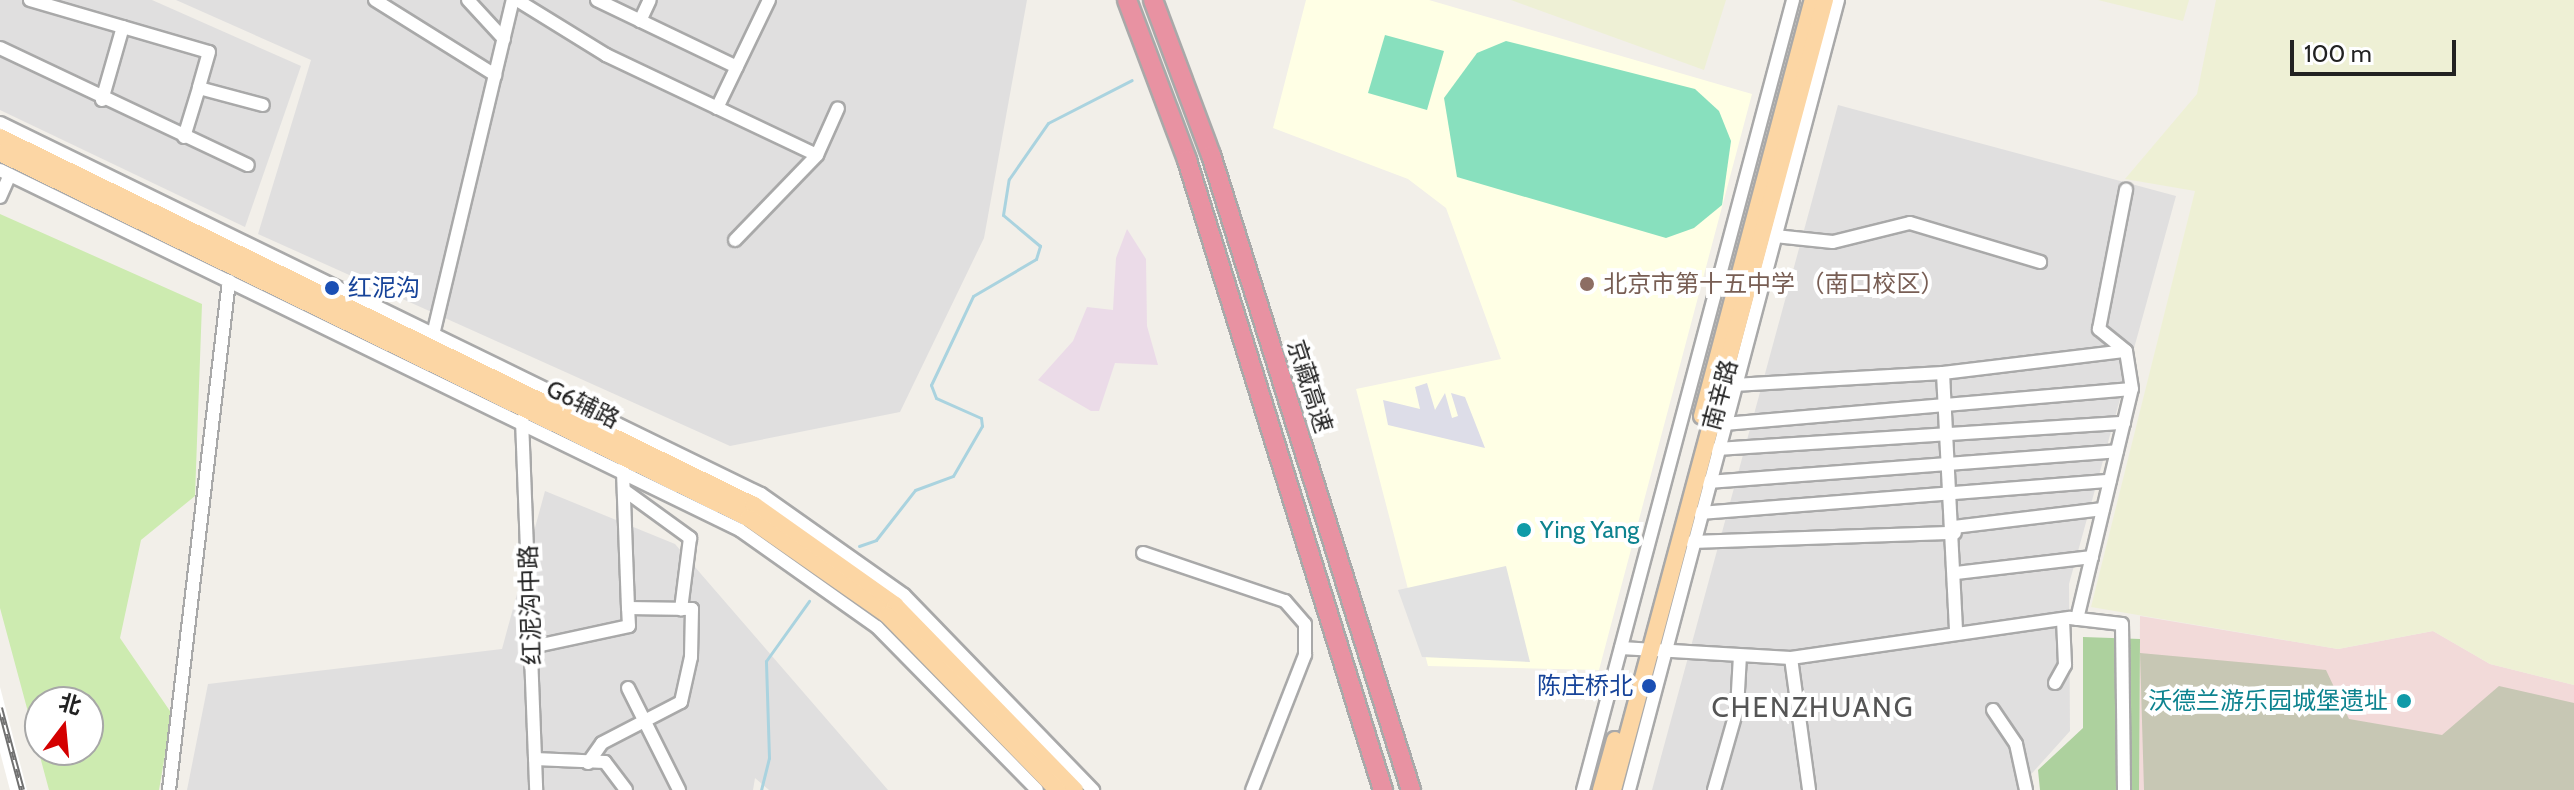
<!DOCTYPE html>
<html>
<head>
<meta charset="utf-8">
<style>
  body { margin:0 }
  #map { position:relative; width:2574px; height:790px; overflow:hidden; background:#f2efe9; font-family:Cabin,"Noto Sans SC",sans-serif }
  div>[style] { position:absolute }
  .residential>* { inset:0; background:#e0dfdf }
  .commercial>* { inset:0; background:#f2dad9 }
  .industrial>* { inset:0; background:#ebdbe8 }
  .education>* { inset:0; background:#ffffe5 }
  .construction>* { inset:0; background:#c7c7b4 }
  .farmland>* { inset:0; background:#eef0d5 }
  .grass>* { inset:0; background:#cdebb0 }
  .forest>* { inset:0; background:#add19e }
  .pitch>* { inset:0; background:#88e0be }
  .parking>* { inset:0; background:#e2e2e2 }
  .plaza>* { inset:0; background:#dddde8 }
  .pier>* { inset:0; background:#fff }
  .stream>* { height:3px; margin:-1.5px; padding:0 1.5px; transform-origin:1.5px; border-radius:1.5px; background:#aad3df }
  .roads { filter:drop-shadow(2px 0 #a9a9a9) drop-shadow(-2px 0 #a9a9a9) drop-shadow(0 2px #a9a9a9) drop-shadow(0 -2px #a9a9a9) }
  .minor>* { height:12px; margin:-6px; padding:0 6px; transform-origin:6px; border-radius:6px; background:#fff }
  .major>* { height:16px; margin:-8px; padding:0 8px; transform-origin:8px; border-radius:8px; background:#fcd6a4 }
  .highway>* { height:18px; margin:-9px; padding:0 9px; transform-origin:9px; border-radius:9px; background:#e892a2 }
  .rail>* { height:6px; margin-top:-3px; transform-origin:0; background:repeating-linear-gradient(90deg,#fff 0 9px,#707070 0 18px); box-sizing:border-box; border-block:2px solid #707070 }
  .dots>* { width:22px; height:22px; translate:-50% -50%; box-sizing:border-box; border:4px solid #fff; border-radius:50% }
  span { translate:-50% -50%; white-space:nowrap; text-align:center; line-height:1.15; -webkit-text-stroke:8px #fff; paint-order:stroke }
  .education-label { font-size:24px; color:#785e54 }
  .left { translate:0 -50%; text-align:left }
  .transit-label { font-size:24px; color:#164399 }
  .right { translate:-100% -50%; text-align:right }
  .street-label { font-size:24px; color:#222 }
  .culture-label { font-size:24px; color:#0d838f }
  .quarter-label { font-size:28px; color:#555; letter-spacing:2px }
  .north { position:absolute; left:24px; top:686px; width:80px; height:80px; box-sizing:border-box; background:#fff; border:2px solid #a7a7a7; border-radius:50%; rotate:16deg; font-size:22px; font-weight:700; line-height:32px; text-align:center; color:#222 }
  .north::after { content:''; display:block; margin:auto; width:28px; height:36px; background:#d40000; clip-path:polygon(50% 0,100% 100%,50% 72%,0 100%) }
  .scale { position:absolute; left:2290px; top:40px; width:166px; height:36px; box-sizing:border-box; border:4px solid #222; border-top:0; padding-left:10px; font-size:24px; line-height:28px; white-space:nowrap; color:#222; -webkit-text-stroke:6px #fff; paint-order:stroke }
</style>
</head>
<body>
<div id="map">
  <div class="residential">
    <i style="clip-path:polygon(0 0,152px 0,301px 66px,245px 227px,0 110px)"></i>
    <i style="clip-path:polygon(176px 0,1027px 0,984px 238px,900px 412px,730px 446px,258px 234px,311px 60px)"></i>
    <i style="clip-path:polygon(1838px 105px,2176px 196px,2069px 584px,2070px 731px,2017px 790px,1652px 790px)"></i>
    <i style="clip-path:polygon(545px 491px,675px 544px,888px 790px,769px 790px,755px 778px,753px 790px,187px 790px,208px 684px,502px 649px)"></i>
  </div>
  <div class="commercial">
    <i style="clip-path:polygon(2140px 616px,2338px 649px,2433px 631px,2490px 664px,2574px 685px,2574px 790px,2139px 790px)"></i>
  </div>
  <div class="industrial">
    <i style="clip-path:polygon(1127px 229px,1146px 259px,1147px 326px,1158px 365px,1115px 363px,1099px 411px,1091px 411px,1038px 380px,1073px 341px,1087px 307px,1113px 310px,1116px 258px)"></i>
  </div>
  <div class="education">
    <i style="clip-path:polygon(1306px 0,1429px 0,1752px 94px,1599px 670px,1428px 666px,1356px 389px,1501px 359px,1446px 208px,1408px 179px,1273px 128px)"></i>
  </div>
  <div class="construction">
    <i style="clip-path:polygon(2140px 653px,2326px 670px,2349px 719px,2442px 735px,2499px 686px,2574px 703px,2574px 790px,2144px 790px)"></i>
  </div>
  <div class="farmland">
    <i style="clip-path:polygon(1511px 0,1726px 0,1704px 70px)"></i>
    <i style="clip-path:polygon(2098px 0,2189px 0,2183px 21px)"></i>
    <i style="clip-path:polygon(2216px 0,2574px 0,2574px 685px,2490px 664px,2433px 631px,2338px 649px,2091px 607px,2195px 191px,2125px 179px,2197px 94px)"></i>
  </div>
  <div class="grass">
    <i style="clip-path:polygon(evenodd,0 214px,202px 304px,195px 496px,141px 540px,120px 638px,172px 714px,159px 790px,49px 790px,0 608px,0 214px,40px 702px,88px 702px,88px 750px,40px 750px,40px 702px)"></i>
  </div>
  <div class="forest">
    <i style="clip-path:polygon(2083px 637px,2140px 639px,2139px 790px,2040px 790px,2038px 770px,2083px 728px)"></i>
  </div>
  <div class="pitch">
    <i style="clip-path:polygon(1385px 35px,1444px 51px,1427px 110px,1368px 93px)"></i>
    <i style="clip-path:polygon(1506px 41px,1695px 89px,1719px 111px,1731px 141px,1722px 205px,1694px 228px,1666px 238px,1457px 177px,1444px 98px,1477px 53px)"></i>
  </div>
  <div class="parking">
    <i style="clip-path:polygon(1506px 566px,1530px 662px,1422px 657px,1398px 590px)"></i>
  </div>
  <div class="plaza">
    <i style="clip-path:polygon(1427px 383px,1435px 410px,1445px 393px,1452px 418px,1458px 416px,1451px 393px,1465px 397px,1485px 448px,1388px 425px,1383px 400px,1420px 409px,1415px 387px)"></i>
  </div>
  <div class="pier">
    <i style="clip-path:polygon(0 687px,27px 790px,10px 790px,0 752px)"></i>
  </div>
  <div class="stream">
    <i style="left:859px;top:546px;width:18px;rotate:-19deg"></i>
    <i style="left:876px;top:540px;width:63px;rotate:-52deg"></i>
    <i style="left:915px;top:490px;width:40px;rotate:-20.2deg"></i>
    <i style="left:953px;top:476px;width:58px;rotate:-59.9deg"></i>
    <i style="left:982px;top:426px;width:8px;rotate:-97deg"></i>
    <i style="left:981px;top:418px;width:49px;rotate:-156deg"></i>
    <i style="left:936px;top:398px;width:14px;rotate:-111deg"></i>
    <i style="left:931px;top:385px;width:98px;rotate:-64.7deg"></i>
    <i style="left:973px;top:296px;width:73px;rotate:-30.4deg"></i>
    <i style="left:1036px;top:259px;width:14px;rotate:-73deg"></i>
    <i style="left:1040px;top:246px;width:48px;rotate:-140deg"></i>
    <i style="left:1003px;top:215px;width:36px;rotate:-81deg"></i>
    <i style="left:1009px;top:179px;width:68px;rotate:-55.1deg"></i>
    <i style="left:1048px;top:123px;width:94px;rotate:-27.1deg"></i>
    <i style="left:761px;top:790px;width:33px;rotate:-76deg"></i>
    <i style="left:769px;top:758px;width:97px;rotate:-91.8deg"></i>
    <i style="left:766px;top:661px;width:74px;rotate:-54.4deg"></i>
  </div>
  <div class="roads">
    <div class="minor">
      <i style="left:30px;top:0;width:186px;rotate:16.2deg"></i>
      <i style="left:209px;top:52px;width:37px;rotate:106deg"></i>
      <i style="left:375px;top:0;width:142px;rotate:32deg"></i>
      <i style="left:468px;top:0;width:53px;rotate:47.3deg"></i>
      <i style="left:517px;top:0;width:105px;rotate:31.7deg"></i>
      <i style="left:606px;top:55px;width:233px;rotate:25.4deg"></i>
      <i style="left:817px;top:155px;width:51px;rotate:-65.9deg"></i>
      <i style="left:597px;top:0;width:155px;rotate:25.6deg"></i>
      <i style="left:640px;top:21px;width:23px;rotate:-65deg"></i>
      <i style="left:0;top:48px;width:274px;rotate:25.3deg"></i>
      <i style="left:102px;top:100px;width:76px;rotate:-74deg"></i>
      <i style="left:717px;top:108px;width:120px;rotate:-64.3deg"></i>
      <i style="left:0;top:123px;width:847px;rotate:25.99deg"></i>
      <i style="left:761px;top:494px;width:175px;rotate:35.2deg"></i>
      <i style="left:904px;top:595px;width:272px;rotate:45.9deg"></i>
      <i style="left:184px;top:137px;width:51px;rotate:-73deg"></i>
      <i style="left:199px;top:88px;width:66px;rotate:14.9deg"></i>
      <i style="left:0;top:170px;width:823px;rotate:25.94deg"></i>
      <i style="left:740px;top:530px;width:168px;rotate:35.3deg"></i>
      <i style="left:877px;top:627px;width:228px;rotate:45.5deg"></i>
      <i style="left:0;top:197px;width:24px;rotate:-66deg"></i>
      <i style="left:1775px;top:236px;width:58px;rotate:5.9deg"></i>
      <i style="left:1833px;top:242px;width:79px;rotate:-13.9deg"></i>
      <i style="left:1910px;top:223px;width:136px;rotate:16.7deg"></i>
      <i style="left:735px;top:240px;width:118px;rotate:-46deg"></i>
      <i style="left:432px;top:339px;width:349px;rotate:-76.6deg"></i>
      <i style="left:1943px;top:373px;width:260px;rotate:87.1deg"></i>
      <i style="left:1734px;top:385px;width:209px;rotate:-3.3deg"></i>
      <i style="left:1943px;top:373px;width:184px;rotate:-6.9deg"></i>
      <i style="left:522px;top:420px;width:370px;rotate:87.8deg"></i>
      <i style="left:1724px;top:424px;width:409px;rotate:-4.9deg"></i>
      <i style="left:1717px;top:449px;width:408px;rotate:-3.7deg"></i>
      <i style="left:1708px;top:482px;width:410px;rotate:-4.3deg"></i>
      <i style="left:624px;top:490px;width:82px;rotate:36deg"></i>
      <i style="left:690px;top:538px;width:72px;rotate:97.2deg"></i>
      <i style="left:1700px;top:513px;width:411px;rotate:-4.5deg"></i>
      <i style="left:1954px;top:527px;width:150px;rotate:-6.9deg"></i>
      <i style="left:1692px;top:542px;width:263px;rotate:-2deg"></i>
      <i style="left:1143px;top:553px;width:150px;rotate:18.7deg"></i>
      <i style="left:1285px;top:601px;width:30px;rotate:49deg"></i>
      <i style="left:1305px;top:624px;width:31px;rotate:90deg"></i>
      <i style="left:1305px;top:655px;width:145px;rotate:111.4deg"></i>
      <i style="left:1956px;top:573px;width:137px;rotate:-6.7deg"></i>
      <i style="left:2077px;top:619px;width:236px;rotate:-76.6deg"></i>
      <i style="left:2132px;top:389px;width:38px;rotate:-99deg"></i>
      <i style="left:2126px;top:351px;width:35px;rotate:-141deg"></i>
      <i style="left:2099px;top:329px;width:142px;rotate:-79deg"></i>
      <i style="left:532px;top:647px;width:99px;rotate:-12.2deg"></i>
      <i style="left:629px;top:626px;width:18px;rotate:-93deg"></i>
      <i style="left:1621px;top:648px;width:170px;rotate:3.4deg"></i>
      <i style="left:1791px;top:658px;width:282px;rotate:-8.2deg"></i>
      <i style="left:2070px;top:618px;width:52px;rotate:6.6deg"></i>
      <i style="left:2122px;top:624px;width:166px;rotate:89.3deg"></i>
      <i style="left:1791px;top:658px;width:133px;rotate:82.2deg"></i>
      <i style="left:2055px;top:683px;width:21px;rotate:-61deg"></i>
      <i style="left:2065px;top:665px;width:46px;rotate:-92.5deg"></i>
      <i style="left:628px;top:688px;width:114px;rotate:63.4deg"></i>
      <i style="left:1993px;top:710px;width:41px;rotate:55.9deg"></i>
      <i style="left:2016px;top:744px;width:47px;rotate:77.7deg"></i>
      <i style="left:535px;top:759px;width:70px;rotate:2.5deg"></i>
      <i style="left:605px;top:762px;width:35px;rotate:53deg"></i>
      <i style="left:588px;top:763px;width:24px;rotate:-55deg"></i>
      <i style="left:602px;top:743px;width:89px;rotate:-27.4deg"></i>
      <i style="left:681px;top:702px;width:46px;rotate:-77.5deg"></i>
      <i style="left:691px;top:657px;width:48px;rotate:-88.8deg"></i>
      <i style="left:692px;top:609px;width:64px;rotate:-179.1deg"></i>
      <i style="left:628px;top:608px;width:139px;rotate:-92.1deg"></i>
      <i style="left:169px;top:790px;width:513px;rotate:-83.28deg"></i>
      <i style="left:1583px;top:790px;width:817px;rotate:-75.11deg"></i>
      <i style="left:1629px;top:790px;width:817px;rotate:-75.18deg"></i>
      <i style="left:1714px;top:790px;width:84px;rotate:-74.1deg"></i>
      <i style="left:1737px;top:709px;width:53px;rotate:-86.8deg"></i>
    </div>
    <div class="major">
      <i style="left:0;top:137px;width:839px;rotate:26.02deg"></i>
      <i style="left:754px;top:505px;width:173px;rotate:35.3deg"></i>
      <i style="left:895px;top:605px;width:258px;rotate:45.8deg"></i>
      <i style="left:0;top:153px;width:832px;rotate:26.01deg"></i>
      <i style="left:748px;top:518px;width:169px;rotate:34.9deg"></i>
      <i style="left:887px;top:615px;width:244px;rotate:45.8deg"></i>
      <i style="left:1702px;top:416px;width:431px;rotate:-75.1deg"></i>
      <i style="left:1601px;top:790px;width:52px;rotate:-74.4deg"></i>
      <i style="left:1613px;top:790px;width:818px;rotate:-74.98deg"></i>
    </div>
    <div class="highway">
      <i style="left:1127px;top:0;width:171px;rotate:69.4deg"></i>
      <i style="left:1187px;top:160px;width:660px;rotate:72.72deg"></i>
      <i style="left:1153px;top:0;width:165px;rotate:69.5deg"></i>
      <i style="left:1211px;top:155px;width:666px;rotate:72.52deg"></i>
    </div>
  </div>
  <div class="rail">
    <i style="left:0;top:708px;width:85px;rotate:75deg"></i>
  </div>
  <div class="dots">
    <i style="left:1587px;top:284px;background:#8d6e63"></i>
    <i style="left:332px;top:288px;background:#1a4fb4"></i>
    <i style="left:1524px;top:530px;background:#0f9aa8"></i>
    <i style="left:1649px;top:686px;background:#1a4fb4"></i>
    <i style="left:2404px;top:701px;background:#0f9aa8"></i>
  </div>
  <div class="education-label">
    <span class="left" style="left:1603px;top:284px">北京市第十五中学 （南口校区）</span>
  </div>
  <div class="transit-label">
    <span class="left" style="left:348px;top:288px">红泥沟</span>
    <span class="right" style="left:1633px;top:686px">陈庄桥北</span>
  </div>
  <div class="street-label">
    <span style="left:1310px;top:386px;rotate:72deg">京藏高速</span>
    <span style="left:1720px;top:395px;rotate:-75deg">南辛路</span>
    <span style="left:583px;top:404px;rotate:26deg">G6辅路</span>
    <span style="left:530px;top:605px;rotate:-92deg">红泥沟中路</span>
  </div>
  <div class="culture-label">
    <span class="left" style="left:1540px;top:530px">Ying Yang</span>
    <span class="right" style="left:2388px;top:701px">沃德兰游乐园城堡遗址</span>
  </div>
  <div class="quarter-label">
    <span style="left:1813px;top:707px">CHENZHUANG</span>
  </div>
  <div class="north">北</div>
  <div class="scale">100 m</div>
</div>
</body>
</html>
